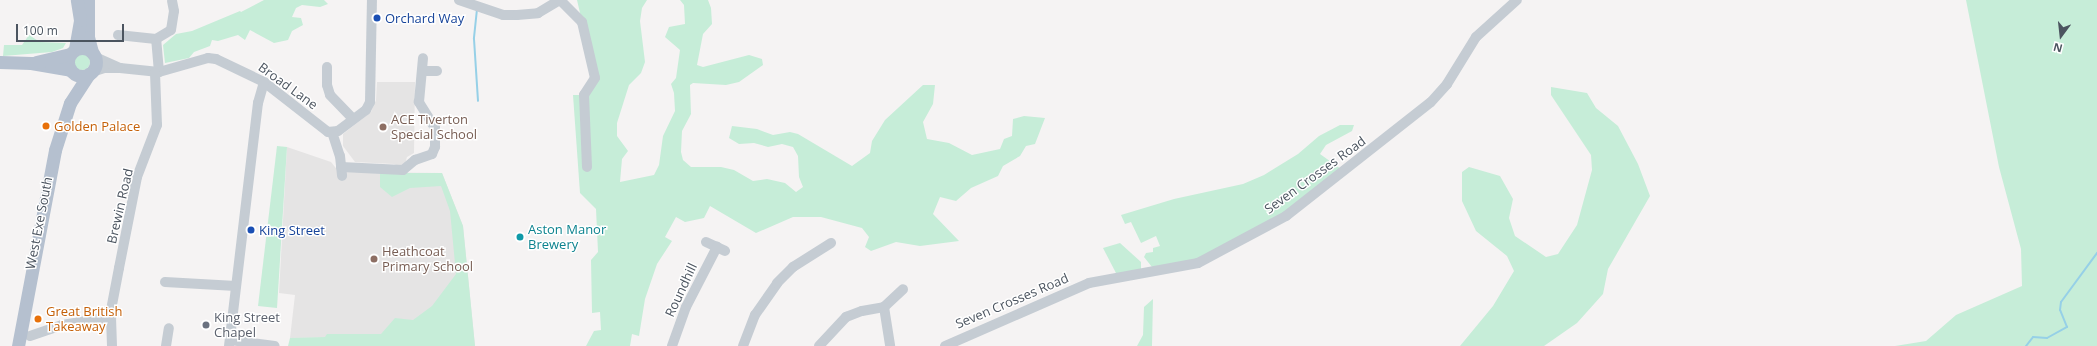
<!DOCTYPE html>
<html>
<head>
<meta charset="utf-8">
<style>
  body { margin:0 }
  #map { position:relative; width:2097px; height:346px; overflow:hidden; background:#f5f3f3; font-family:"Open Sans",sans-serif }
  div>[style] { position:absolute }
  .education>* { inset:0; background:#e5e4e4 }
  .green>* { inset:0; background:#c6edd8 }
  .round { border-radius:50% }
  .stream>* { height:2px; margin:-1px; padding:0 1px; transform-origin:1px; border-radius:1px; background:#96d0e7 }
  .minor>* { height:10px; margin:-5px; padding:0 5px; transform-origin:5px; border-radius:5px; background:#c5ccd3 }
  .major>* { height:13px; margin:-6.5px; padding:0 6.5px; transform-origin:6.5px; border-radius:6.5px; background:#b5c0cf }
  .major>.ring { margin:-6.5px; padding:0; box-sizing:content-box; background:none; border:13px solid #b5c0cf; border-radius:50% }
  .dots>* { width:11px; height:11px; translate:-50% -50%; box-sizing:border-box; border:2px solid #fff; border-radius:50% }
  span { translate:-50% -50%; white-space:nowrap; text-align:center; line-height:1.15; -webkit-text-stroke:3px #fff; paint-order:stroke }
  .transit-label { font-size:13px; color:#164399 }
  .left { translate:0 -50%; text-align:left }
  .street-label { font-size:13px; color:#4b545f }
  .education-label { font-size:13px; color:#785e54 }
  .food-label { font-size:13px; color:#c56008 }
  .culture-label { font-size:13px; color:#0d838f }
  .worship-label { font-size:13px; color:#5b616d }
  .north { position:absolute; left:2041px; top:16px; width:40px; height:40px; -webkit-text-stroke:3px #fff; paint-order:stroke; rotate:195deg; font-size:11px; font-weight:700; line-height:16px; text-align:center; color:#4b545f }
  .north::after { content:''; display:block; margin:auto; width:14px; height:18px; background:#4b545f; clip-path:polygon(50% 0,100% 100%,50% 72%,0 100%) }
  .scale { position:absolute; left:16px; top:24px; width:108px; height:18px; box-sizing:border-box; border:2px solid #4b545f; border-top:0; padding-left:5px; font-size:12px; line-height:14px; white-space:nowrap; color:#4b545f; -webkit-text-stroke:3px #fff; paint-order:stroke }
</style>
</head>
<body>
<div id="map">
  <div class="education">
    <i style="clip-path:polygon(377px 82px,415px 82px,414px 153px,407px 157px,405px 164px,398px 166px,394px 164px,355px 162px,343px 146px,343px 134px,371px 112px,376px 100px)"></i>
    <i style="clip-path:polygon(287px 147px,331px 162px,339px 172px,442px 173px,463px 226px,475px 346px,383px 337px,290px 338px,295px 295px,279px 293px)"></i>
  </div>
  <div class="green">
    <i style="clip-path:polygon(264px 0,324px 0,328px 4px,320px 7px,302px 5px,296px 8px,292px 17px,301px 18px,303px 25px,292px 31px,288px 40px,274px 43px,250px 30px,245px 40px,238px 35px,218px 41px,212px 40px,210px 46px,194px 52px,189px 58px,165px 63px,163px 45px,176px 34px,192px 31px,240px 11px,241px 12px)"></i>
    <i style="clip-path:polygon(577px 0,647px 0,642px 8px,640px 21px,645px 62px,641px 73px,629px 85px,617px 123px,617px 136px,628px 151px,622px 159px,620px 182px,654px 175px,659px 165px,663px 136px,675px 111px,674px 93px,671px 84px,676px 78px,680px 50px,665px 37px,669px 27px,685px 24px,684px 5px,680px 0,708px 0,711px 8px,712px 24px,703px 34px,697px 65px,703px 67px,749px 55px,762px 59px,763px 65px,739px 82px,726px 85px,693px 83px,690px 85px,691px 114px,682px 131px,681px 152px,683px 160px,691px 167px,721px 167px,734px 170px,753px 181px,767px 179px,785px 183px,796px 192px,803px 187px,799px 177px,798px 156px,793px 147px,782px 144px,768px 147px,754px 143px,739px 144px,729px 138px,732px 126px,757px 129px,773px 135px,790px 132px,798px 134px,852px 166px,870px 153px,872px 141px,885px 120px,923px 85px,935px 85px,933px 104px,923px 122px,927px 139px,949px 143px,972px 155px,1000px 149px,1004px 139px,1012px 136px,1013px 119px,1024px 116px,1045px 118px,1035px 144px,1026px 146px,1020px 156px,1003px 166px,998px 176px,971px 188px,956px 201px,940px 197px,933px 214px,959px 241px,920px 246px,896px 242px,871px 251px,865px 247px,869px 237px,862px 228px,821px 217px,793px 217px,756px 233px,710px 206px,704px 218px,685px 222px,676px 217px,665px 237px,672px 241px,657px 264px,645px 299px,639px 336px,632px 334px,630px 346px,586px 346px,594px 331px,601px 330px,600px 312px,592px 313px,591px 260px,598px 252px,596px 209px,580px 193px,573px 95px,584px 95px,595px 78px)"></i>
    <i style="clip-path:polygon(1966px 0,2097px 0,2097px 346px,1895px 346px,1926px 341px,1956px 315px,2022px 286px,2021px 249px,1999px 167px)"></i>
    <i style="clip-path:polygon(29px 35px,40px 42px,66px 43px,63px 48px,52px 52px,3px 56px,4px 45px,22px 45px)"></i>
    <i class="round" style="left:74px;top:54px;width:16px;height:16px"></i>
    <i style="clip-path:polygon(1551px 87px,1587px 93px,1596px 108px,1618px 126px,1638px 164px,1650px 196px,1608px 269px,1603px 294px,1577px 323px,1544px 346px,1460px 346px,1493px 306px,1514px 271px,1507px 256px,1476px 231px,1462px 201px,1462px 172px,1469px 167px,1500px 176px,1513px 199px,1509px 218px,1515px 236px,1546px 257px,1558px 254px,1577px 225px,1592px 170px,1591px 155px,1551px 95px)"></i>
    <i style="clip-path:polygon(1340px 125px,1354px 125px,1352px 131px,1326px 145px,1320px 154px,1341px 169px,1296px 206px,1199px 259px,1152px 267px,1144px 257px,1146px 253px,1153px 252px,1153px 248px,1160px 246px,1156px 236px,1141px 243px,1131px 222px,1125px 224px,1121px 215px,1174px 199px,1243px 184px,1264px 175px,1298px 154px,1319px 136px)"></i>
    <i style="clip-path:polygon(277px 146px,287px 147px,277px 308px,258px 306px)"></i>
    <i style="clip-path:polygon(380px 173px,442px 173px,463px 226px,475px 346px,288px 346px,290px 338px,325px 337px,327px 334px,381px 334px,395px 318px,413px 320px,432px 306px,456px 274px,450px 211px,441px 186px,410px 188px,392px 197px,380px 187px)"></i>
    <i style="clip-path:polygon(1120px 243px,1141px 262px,1141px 270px,1117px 275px,1103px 248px)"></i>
    <i style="clip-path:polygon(1153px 299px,1152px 346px,1137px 346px,1143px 335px,1144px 307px)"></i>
  </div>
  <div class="stream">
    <i style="left:477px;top:9px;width:30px;rotate:96deg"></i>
    <i style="left:474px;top:39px;width:62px;rotate:86.3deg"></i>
    <i style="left:2026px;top:346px;width:11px;rotate:-52deg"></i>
    <i style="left:2033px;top:337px;width:14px;rotate:4deg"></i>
    <i style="left:2047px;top:338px;width:23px;rotate:-29deg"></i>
    <i style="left:2067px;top:327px;width:18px;rotate:-112deg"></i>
    <i style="left:2060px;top:310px;width:8px;rotate:-83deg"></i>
    <i style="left:2061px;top:302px;width:61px;rotate:-53.7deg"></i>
  </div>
  <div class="minor">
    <i style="left:459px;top:0;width:46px;rotate:18.8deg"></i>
    <i style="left:503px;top:15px;width:14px"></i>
    <i style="left:517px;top:15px;width:21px;rotate:-5deg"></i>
    <i style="left:538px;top:13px;width:26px;rotate:-31deg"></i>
    <i style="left:560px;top:0;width:31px;rotate:45deg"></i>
    <i style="left:582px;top:22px;width:57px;rotate:76.9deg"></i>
    <i style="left:595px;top:78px;width:20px;rotate:123deg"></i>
    <i style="left:584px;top:95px;width:72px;rotate:87.6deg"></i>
    <i style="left:118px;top:35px;width:38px;rotate:6deg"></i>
    <i style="left:327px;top:67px;width:18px;rotate:90deg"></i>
    <i style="left:327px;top:85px;width:10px;rotate:73deg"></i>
    <i style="left:330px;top:95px;width:33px;rotate:46deg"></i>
    <i style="left:120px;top:68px;width:39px;rotate:6deg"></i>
    <i style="left:159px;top:72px;width:51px;rotate:-15.9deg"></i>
    <i style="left:208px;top:58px;width:8px;rotate:7deg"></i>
    <i style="left:216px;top:59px;width:53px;rotate:25.6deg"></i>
    <i style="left:264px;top:82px;width:81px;rotate:38deg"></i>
    <i style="left:328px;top:132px;width:10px;rotate:-6deg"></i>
    <i style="left:338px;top:131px;width:35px;rotate:-37deg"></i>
    <i style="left:366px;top:110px;width:9px;rotate:-63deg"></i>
    <i style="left:370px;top:102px;width:102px;rotate:-88.9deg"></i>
    <i style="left:424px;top:71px;width:13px"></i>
    <i style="left:92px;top:72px;width:13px;rotate:-18deg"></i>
    <i style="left:104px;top:68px;width:16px"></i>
    <i style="left:120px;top:68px;width:27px;rotate:-156deg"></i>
    <i style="left:159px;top:72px;width:33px;rotate:-95deg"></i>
    <i style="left:156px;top:39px;width:17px;rotate:-31deg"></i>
    <i style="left:171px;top:30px;width:19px;rotate:-81deg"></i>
    <i style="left:174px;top:11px;width:10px;rotate:-101deg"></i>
    <i style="left:332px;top:132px;width:25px;rotate:72deg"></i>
    <i style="left:340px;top:156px;width:20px;rotate:84deg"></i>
    <i style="left:341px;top:167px;width:62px;rotate:2.8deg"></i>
    <i style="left:403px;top:170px;width:16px;rotate:-40deg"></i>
    <i style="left:415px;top:160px;width:18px;rotate:-19deg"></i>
    <i style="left:432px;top:154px;width:8px;rotate:-67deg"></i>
    <i style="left:435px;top:147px;width:19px;rotate:-90deg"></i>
    <i style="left:435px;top:128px;width:31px;rotate:-122deg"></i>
    <i style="left:419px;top:102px;width:44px;rotate:-84.8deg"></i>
    <i style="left:706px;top:242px;width:21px;rotate:25deg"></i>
    <i style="left:165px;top:282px;width:71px;rotate:3.2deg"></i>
    <i style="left:884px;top:307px;width:39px;rotate:81deg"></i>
    <i style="left:30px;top:336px;width:34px;rotate:-19deg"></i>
    <i style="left:62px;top:325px;width:50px;rotate:-9.3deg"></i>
    <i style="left:230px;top:340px;width:45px;rotate:7.6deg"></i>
    <i style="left:112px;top:346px;width:36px;rotate:-92deg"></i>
    <i style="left:111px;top:310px;width:43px;rotate:-79.2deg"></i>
    <i style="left:119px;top:268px;width:93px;rotate:-78.8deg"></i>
    <i style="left:137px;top:177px;width:56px;rotate:-69deg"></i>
    <i style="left:157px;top:125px;width:52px;rotate:-92.2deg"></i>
    <i style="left:166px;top:346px;width:18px;rotate:-81deg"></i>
    <i style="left:229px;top:346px;width:245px;rotate:-83.2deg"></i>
    <i style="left:258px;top:103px;width:22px;rotate:-74deg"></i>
    <i style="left:672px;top:346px;width:41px;rotate:-70.3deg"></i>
    <i style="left:686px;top:307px;width:68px;rotate:-62.7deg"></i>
    <i style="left:743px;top:346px;width:33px;rotate:-69deg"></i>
    <i style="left:755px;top:315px;width:39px;rotate:-55deg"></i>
    <i style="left:777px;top:283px;width:23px;rotate:-45deg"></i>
    <i style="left:793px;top:267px;width:45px;rotate:-32.3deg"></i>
    <i style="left:819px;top:346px;width:40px;rotate:-47deg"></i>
    <i style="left:846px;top:317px;width:17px;rotate:-21deg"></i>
    <i style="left:862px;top:311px;width:22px;rotate:-10deg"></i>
    <i style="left:884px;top:307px;width:26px;rotate:-43deg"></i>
    <i style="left:945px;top:346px;width:157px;rotate:-23.6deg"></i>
    <i style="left:1089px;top:283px;width:111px;rotate:-10.4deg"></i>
    <i style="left:1198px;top:263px;width:100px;rotate:-28.1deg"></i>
    <i style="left:1286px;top:216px;width:184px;rotate:-38.2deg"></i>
    <i style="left:1431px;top:102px;width:24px;rotate:-48deg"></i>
    <i style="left:1447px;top:84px;width:55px;rotate:-58.3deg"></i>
    <i style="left:1476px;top:37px;width:55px;rotate:-42.1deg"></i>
  </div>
  <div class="major">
    <i style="left:88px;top:0;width:37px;rotate:90deg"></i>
    <i style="left:88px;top:37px;width:16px;rotate:75deg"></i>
    <i class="ring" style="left:68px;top:48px;width:15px;height:15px"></i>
    <i style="left:75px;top:49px;width:29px;rotate:-80deg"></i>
    <i style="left:80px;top:20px;width:20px;rotate:-99deg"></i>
    <i style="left:0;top:62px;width:31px;rotate:2deg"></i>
    <i style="left:31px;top:63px;width:40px;rotate:10deg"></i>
    <i style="left:36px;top:62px;width:35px;rotate:-13deg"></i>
    <i style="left:18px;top:346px;width:199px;rotate:-79.3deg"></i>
    <i style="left:55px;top:150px;width:49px;rotate:-72.3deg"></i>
    <i style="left:70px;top:103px;width:35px;rotate:-57deg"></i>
  </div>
  <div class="dots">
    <i style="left:377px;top:18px;background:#1a4fb4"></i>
    <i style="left:46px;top:126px;background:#e8710a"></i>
    <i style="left:383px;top:127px;background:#8d6e63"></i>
    <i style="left:251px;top:230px;background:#1a4fb4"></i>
    <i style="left:520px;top:237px;background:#0f9aa8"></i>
    <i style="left:374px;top:259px;background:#8d6e63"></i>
    <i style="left:38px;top:319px;background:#e8710a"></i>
    <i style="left:206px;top:325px;background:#6b7280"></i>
  </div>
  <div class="transit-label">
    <span class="left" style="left:385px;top:18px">Orchard Way</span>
    <span class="left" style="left:259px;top:230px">King Street</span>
  </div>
  <div class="street-label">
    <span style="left:288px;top:86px;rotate:36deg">Broad Lane</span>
    <span style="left:1315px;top:175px;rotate:-36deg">Seven Crosses Road</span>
    <span style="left:120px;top:206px;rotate:-77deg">Brewin Road</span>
    <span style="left:39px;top:223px;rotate:-79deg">West Exe South</span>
    <span style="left:681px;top:290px;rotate:-65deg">Roundhill</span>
    <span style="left:1012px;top:301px;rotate:-23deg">Seven Crosses Road</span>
  </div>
  <div class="education-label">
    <span class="left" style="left:391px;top:127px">ACE Tiverton<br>Special School</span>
    <span class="left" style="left:382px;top:259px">Heathcoat<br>Primary School</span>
  </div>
  <div class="food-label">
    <span class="left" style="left:54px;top:126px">Golden Palace</span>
    <span class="left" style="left:46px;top:319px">Great British<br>Takeaway</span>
  </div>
  <div class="culture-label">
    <span class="left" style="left:528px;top:237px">Aston Manor<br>Brewery</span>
  </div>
  <div class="worship-label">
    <span class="left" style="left:214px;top:325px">King Street<br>Chapel</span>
  </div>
  <div class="north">N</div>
  <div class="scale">100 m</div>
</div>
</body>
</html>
